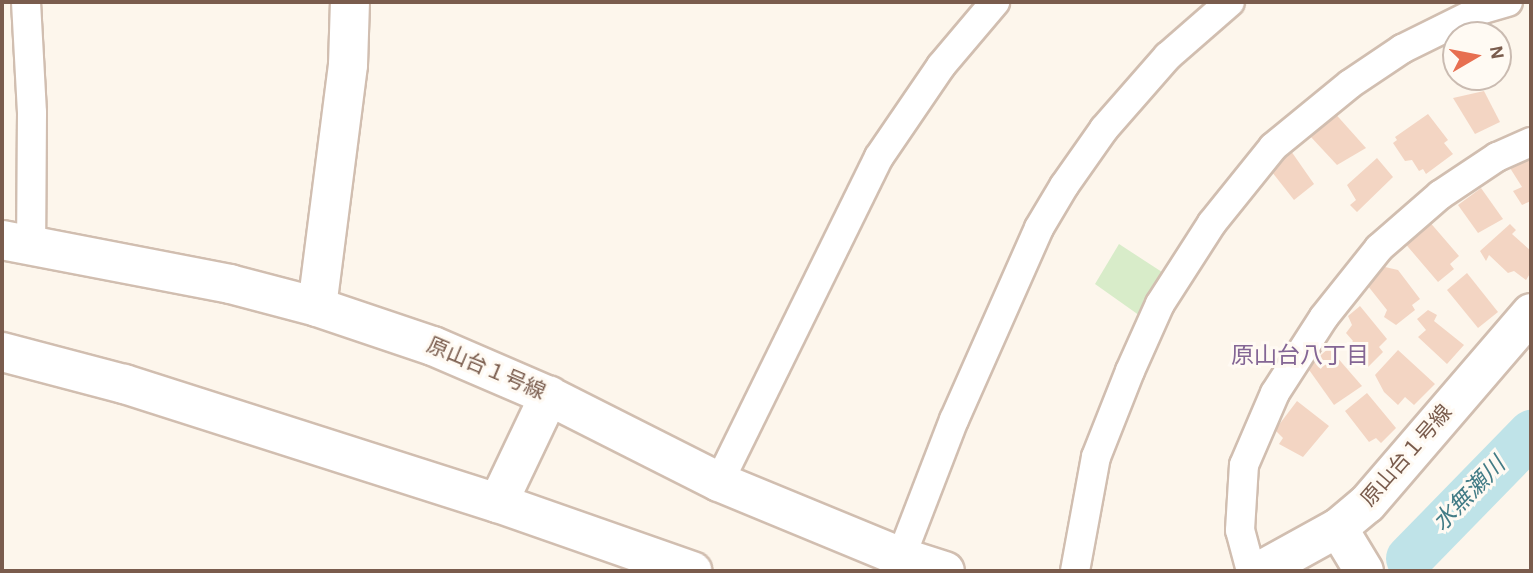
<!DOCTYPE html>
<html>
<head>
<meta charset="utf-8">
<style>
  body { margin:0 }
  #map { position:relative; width:1533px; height:573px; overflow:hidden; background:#fdf6ec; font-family:"Alegreya Sans","Noto Sans JP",sans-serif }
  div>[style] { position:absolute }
  .green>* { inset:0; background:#d8ecc9 }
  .river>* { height:47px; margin:-23.5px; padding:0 23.5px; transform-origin:23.5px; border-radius:23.5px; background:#bfe3e8 }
  .building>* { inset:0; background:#f3d5c3 }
  .roads { filter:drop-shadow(2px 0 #d1beb0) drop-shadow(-2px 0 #d1beb0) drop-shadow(0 2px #d1beb0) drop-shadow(0 -2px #d1beb0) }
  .street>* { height:28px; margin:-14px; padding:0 14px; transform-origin:14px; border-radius:14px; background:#fff }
  .secondary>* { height:38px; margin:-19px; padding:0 19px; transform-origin:19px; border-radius:19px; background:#fff }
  span { translate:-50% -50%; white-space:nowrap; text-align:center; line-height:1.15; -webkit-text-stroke:6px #fffaf3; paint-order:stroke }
  .street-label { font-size:21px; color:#7a5c4d }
  .neighbourhood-label { font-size:23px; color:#846695 }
  .water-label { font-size:23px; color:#437c86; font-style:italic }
  .frame { position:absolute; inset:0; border:4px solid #7a5c4d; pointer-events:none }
  .north { position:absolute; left:1442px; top:21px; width:70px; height:70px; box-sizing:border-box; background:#fffaf3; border:2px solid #cabbb1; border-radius:50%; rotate:80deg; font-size:19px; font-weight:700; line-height:28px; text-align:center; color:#7a5c4d }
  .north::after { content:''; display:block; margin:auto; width:24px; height:32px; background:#e76f51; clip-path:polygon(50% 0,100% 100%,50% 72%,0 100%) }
</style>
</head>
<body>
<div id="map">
  <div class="green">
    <i style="clip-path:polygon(1119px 244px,1165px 274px,1143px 318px,1095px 284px)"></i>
  </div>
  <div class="river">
    <i style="left:1409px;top:558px;width:175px;rotate:-45.7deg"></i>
  </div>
  <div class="building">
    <i style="clip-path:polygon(1484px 91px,1500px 122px,1475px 134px,1453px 98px)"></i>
    <i style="clip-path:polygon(1332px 110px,1366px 148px,1337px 165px,1310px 136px,1316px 124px)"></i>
    <i style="clip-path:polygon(1428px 114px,1448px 140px,1444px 143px,1453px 154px,1426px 174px,1423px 169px,1419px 171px,1412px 160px,1405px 161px,1393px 143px,1397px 140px,1395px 137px)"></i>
    <i style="clip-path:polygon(1291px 151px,1314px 184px,1294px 200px,1268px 167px)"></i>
    <i style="clip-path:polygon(1531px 155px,1531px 201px,1522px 205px,1513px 191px,1522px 187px,1510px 168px)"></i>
    <i style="clip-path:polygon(1377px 158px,1393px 177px,1357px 212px,1350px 205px,1356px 200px,1347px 185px)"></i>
    <i style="clip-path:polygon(1481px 188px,1503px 219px,1478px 233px,1458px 205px)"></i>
    <i style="clip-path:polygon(1428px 220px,1459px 256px,1450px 264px,1454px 269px,1438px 282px,1403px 241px)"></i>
    <i style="clip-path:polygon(1510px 224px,1516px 230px,1512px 234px,1531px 251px,1531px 272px,1526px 280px,1514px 271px,1508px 273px,1489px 255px,1486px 261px,1480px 251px)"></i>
    <i style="clip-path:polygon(1385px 267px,1398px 270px,1420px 299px,1412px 305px,1415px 310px,1396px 325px,1384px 317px,1387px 310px,1364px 281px)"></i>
    <i style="clip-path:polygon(1467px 273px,1498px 312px,1478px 328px,1447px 290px)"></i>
    <i style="clip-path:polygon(1360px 306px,1387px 339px,1379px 347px,1383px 352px,1368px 367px,1349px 346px,1353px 341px,1346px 333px,1352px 325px,1348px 316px)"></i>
    <i style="clip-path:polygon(1428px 310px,1437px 315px,1434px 321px,1464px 345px,1447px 364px,1418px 337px,1426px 330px,1417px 319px)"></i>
    <i style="clip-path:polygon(1329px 348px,1362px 386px,1334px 405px,1307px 367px)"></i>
    <i style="clip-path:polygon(1398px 350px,1435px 384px,1414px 405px,1405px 397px,1398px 405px,1384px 392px,1375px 375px)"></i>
    <i style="clip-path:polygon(1367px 393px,1396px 428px,1381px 443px,1376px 438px,1369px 442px,1345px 411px)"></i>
    <i style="clip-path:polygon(1297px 401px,1329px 426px,1303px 457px,1279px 444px,1283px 438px,1275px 430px)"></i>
  </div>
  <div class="roads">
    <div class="street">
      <i style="left:26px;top:2px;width:111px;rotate:86.9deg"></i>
      <i style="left:32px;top:113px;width:133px;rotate:90.4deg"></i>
      <i style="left:719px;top:482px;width:362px;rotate:-63.8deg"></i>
      <i style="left:879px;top:157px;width:110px;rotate:-55.7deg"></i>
      <i style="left:941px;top:66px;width:84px;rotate:-49.8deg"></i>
      <i style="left:901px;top:557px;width:147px;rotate:-68.9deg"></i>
      <i style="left:954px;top:420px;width:210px;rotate:-66.1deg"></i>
      <i style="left:1039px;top:228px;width:49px;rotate:-59.2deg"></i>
      <i style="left:1064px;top:186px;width:70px;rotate:-54.9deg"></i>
      <i style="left:1104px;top:129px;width:97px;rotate:-48.8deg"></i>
      <i style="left:1168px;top:56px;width:82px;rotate:-41.1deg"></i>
      <i style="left:1075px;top:571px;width:116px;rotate:-79.6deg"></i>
      <i style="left:1096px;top:457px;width:92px;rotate:-68.4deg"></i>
      <i style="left:1130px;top:371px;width:73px;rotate:-65.9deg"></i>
      <i style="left:1160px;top:304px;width:96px;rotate:-57.3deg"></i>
      <i style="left:1212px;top:223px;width:97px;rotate:-51.2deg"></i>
      <i style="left:1273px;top:147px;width:99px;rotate:-39.3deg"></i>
      <i style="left:1350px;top:84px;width:63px;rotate:-33.9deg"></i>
      <i style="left:1402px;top:49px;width:90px;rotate:-26.3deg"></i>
      <i style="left:1483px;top:9px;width:26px;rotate:-16deg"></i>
      <i style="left:1251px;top:571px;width:42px;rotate:-105deg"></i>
      <i style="left:1240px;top:530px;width:65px;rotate:-86.5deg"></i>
      <i style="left:1244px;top:465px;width:78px;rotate:-66.7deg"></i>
      <i style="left:1275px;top:393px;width:90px;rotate:-57.2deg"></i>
      <i style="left:1324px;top:317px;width:88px;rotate:-51.4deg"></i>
      <i style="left:1379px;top:248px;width:81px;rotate:-41deg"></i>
      <i style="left:1440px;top:195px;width:69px;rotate:-33.7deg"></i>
      <i style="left:1497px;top:157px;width:37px;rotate:-24deg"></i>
    </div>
    <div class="secondary">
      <i style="left:2px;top:240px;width:232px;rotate:10.9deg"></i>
      <i style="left:230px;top:284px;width:90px;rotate:14.8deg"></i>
      <i style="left:317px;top:307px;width:122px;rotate:18.6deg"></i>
      <i style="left:433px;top:346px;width:126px;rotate:23.3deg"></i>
      <i style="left:549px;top:396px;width:191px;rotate:26.8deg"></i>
      <i style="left:719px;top:482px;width:197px;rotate:22.4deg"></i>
      <i style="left:901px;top:557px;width:46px;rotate:17.7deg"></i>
      <i style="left:317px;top:307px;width:244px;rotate:-82.7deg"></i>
      <i style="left:348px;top:65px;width:63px;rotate:-88.2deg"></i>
      <i style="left:2px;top:352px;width:126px;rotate:14.7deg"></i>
      <i style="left:124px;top:384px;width:392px;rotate:17.7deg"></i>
      <i style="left:498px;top:503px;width:206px;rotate:19.3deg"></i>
      <i style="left:498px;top:503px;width:119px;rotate:-64.5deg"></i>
      <i style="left:1338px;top:528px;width:50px;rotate:58.8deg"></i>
      <i style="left:1260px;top:571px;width:89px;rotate:-28.9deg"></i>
      <i style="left:1338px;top:528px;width:38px;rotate:-40deg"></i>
      <i style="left:1367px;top:504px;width:252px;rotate:-49.3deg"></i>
    </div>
  </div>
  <div class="street-label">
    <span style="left:486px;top:369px;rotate:23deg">原山台１号線</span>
    <span style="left:1407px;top:456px;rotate:-49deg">原山台１号線</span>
  </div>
  <div class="neighbourhood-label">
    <span style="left:1300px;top:357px">原山台八丁目</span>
  </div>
  <div class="water-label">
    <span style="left:1470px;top:495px;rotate:-46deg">水無瀬川</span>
  </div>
  <div class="frame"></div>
  <div class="north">N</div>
</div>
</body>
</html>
